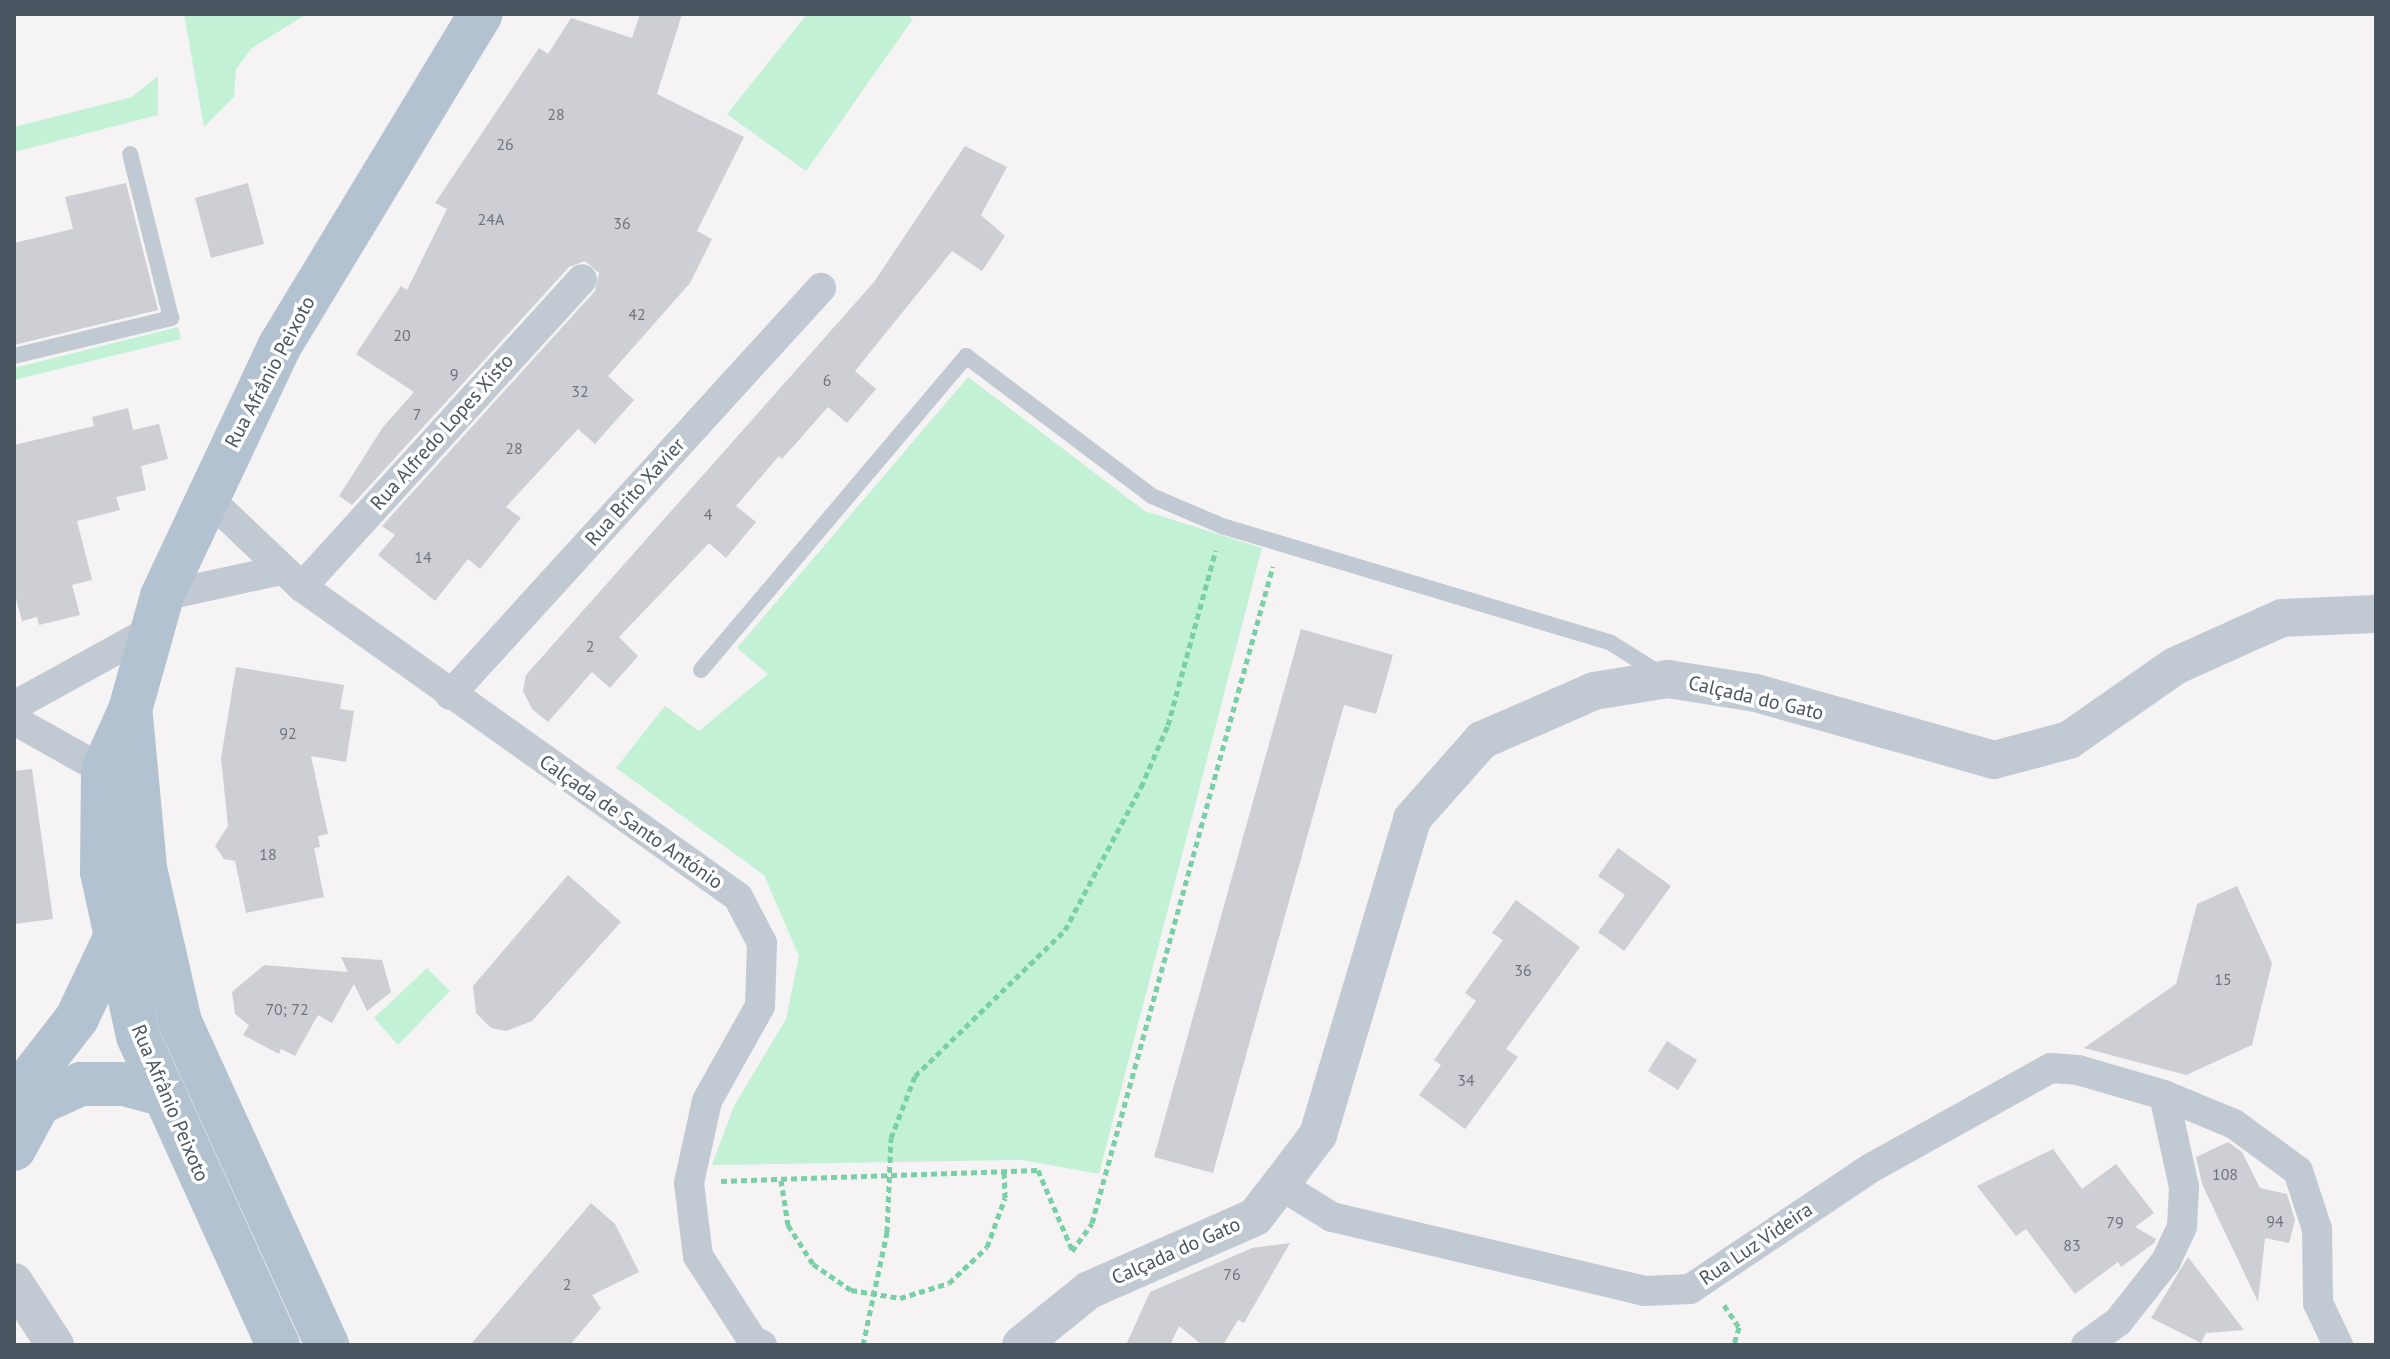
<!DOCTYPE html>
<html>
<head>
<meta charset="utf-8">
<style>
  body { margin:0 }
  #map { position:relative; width:2390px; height:1359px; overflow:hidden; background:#f5f3f3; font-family:"PT Sans",sans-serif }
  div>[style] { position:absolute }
  .green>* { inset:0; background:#c3f1d5 }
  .building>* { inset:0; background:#cdcfd5 }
  .path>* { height:5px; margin-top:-2.5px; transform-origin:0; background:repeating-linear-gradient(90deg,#7ad0a6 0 6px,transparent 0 10px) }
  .service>* { height:16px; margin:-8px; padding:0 8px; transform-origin:8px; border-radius:8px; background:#c1cad2 }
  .minor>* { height:30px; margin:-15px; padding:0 15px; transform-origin:15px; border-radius:15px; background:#c1cad2 }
  .tertiary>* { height:38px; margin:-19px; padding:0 19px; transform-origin:19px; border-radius:19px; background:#c1cad2 }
  .primary>* { height:44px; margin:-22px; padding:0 22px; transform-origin:22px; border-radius:22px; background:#b3c2d1 }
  span { translate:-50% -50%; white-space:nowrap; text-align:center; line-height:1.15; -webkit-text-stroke:7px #fff; paint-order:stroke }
  .number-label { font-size:16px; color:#6b747e }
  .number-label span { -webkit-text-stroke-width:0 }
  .street-label { font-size:20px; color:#4a5661 }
  .frame { position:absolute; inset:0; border:16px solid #4a5661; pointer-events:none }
</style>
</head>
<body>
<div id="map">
  <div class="green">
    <i style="clip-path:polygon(184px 14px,307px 14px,252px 48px,236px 69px,234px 97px,204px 127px)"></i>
    <i style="clip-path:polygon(807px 14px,905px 14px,913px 19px,806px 171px,727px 114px)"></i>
    <i style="clip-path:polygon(158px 76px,158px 115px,14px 152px,14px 127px,132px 97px)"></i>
    <i style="clip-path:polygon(178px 327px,181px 339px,14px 380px,14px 368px)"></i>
    <i style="clip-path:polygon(968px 377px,1145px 511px,1262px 548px,1099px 1174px,1022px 1160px,712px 1165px,734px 1106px,786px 1019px,799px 956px,764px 875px,616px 768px,665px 706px,699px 731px,768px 674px,737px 648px)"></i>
    <i style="clip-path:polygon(427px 968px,450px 991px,398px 1045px,374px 1018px)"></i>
  </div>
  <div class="building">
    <i style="clip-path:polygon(640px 14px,682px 14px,657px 94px,744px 137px,697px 231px,712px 239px,690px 283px,608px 376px,634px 400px,595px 444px,578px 429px,506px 507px,521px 518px,480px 569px,468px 559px,435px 601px,378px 555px,395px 535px,382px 526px,595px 291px,599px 273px,585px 261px,569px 267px,352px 505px,339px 496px,383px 427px,414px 392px,356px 354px,401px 286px,407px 290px,447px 209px,435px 203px,539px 48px,548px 54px,571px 18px,632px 38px)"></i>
    <i style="clip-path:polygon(965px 146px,1007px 167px,981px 215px,1005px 236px,982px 271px,952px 251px,855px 371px,876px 389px,847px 423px,828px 407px,782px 459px,779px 456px,736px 506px,756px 522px,726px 558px,709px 543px,619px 637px,638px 656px,610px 688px,592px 672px,548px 722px,532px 709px,523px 691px,526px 675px,874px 282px)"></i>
    <i style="clip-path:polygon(126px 183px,158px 310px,14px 345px,14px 243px,73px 229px,65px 197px)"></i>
    <i style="clip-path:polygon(248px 183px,264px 244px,211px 258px,195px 198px)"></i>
    <i style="clip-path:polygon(128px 408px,133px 430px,159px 424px,168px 459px,141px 466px,146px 490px,116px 497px,120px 510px,77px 521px,92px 580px,72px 585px,80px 615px,39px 625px,37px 617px,22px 621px,14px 591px,14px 445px,94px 426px,92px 417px)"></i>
    <i style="clip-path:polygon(1301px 629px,1393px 655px,1376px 714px,1344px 705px,1213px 1173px,1154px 1157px)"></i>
    <i style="clip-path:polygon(236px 667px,344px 685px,340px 709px,354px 711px,346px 762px,311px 756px,328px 834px,318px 836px,320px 847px,314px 848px,324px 897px,246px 913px,235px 861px,224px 859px,215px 846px,228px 826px,221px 758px)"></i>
    <i style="clip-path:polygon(32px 769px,53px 919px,14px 924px,14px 771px)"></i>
    <i style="clip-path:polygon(1618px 848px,1671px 886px,1624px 951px,1598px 932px,1625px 895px,1598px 876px)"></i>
    <i style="clip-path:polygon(568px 875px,621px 922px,532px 1021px,506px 1031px,491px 1028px,476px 1013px,473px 986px)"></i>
    <i style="clip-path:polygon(2237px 886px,2272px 963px,2252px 1045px,2186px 1075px,2084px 1048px,2176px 984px,2197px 904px)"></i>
    <i style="clip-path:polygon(1516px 900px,1580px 947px,1506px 1049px,1518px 1057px,1465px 1129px,1419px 1095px,1441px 1065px,1434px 1060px,1476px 1001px,1465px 993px,1503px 940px,1492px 933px)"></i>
    <i style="clip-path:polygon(341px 957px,382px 960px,391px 992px,367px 1011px,354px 984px,332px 1023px,318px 1015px,295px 1056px,281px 1049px,279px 1054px,243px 1035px,249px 1025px,235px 1014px,232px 992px,264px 965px,348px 972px)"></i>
    <i style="clip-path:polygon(1667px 1041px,1697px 1060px,1678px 1090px,1648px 1071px)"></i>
    <i style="clip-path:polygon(2228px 1142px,2242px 1152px,2260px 1188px,2287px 1194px,2295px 1220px,2289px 1243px,2265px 1238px,2258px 1302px,2202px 1184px,2196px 1157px)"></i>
    <i style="clip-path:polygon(2053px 1149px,2082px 1189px,2116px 1164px,2154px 1213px,2135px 1227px,2156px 1239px,2154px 1243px,2121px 1267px,2118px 1262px,2075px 1294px,2026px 1229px,2016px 1236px,1977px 1186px)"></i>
    <i style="clip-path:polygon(591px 1203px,615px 1224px,639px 1272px,592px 1295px,601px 1308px,570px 1345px,470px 1345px)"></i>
    <i style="clip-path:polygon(1290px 1243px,1244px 1323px,1238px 1320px,1223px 1345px,1202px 1345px,1179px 1326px,1170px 1345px,1126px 1345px,1150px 1292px,1252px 1248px)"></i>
    <i style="clip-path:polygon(2188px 1257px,2244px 1330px,2206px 1333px,2201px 1343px,2151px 1318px)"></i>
  </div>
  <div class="path">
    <i style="left:14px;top:423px;width:1px;rotate:90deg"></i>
    <i style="left:781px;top:1180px;width:46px;rotate:81.2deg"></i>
    <i style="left:788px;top:1225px;width:46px;rotate:57.3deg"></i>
    <i style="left:813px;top:1264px;width:46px;rotate:34.4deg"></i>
    <i style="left:851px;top:1290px;width:50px;rotate:9.3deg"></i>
    <i style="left:900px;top:1298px;width:51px;rotate:-17deg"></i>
    <i style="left:949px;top:1283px;width:52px;rotate:-43.5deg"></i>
    <i style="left:987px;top:1247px;width:52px;rotate:-69.8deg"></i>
    <i style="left:1005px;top:1198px;width:26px;rotate:-92deg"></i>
    <i style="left:721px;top:1181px;width:317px;rotate:-2deg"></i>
    <i style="left:1038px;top:1170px;width:89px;rotate:66.9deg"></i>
    <i style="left:1072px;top:1251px;width:34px;rotate:-54deg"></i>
    <i style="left:1092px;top:1223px;width:681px;rotate:-74.6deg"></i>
    <i style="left:1724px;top:1305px;width:27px;rotate:56deg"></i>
    <i style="left:1739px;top:1327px;width:19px;rotate:106deg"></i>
    <i style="left:863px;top:1345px;width:116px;rotate:-78deg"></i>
    <i style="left:887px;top:1232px;width:94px;rotate:-87.6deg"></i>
    <i style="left:891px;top:1138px;width:66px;rotate:-68.8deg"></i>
    <i style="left:915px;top:1076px;width:209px;rotate:-44.2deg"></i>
    <i style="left:1065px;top:930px;width:162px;rotate:-62deg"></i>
    <i style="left:1141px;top:787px;width:68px;rotate:-66.5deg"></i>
    <i style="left:1168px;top:725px;width:181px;rotate:-74.7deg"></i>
  </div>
  <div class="service">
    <i style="left:14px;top:356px;width:162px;rotate:-13.6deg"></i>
    <i style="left:171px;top:318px;width:169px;rotate:-104deg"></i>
    <i style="left:701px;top:670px;width:411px;rotate:-49.8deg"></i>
    <i style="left:966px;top:356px;width:233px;rotate:37deg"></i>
    <i style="left:1152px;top:496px;width:76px;rotate:23.2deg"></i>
    <i style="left:1222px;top:526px;width:406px;rotate:16.7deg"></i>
    <i style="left:1611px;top:643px;width:60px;rotate:32.1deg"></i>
  </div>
  <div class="minor">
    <i style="left:206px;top:496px;width:132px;rotate:43.5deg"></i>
    <i style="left:302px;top:587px;width:535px;rotate:35.41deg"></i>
    <i style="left:738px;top:897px;width:52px;rotate:62.4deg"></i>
    <i style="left:762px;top:943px;width:63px;rotate:91.8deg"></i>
    <i style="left:760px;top:1006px;width:109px;rotate:119.2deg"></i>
    <i style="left:707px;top:1101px;width:84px;rotate:102.4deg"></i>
    <i style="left:689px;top:1183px;width:74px;rotate:83deg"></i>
    <i style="left:698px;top:1256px;width:101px;rotate:57.1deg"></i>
    <i style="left:753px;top:1341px;width:10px;rotate:24deg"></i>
    <i style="left:302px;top:587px;width:416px;rotate:-47.7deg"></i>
    <i style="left:162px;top:596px;width:122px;rotate:-12.3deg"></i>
    <i style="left:450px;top:695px;width:551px;rotate:-47.65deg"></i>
    <i style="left:14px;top:706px;width:153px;rotate:-28.9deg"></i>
    <i style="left:14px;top:720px;width:102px;rotate:29.3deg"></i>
    <i style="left:1280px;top:1185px;width:61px;rotate:31.6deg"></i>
    <i style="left:1332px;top:1217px;width:322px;rotate:13.3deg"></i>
    <i style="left:1645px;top:1291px;width:45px;rotate:-2.5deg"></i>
    <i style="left:1690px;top:1289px;width:218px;rotate:-33.8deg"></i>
    <i style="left:1871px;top:1168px;width:206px;rotate:-29.1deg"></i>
    <i style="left:2051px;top:1068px;width:27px;rotate:4deg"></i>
    <i style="left:2078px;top:1070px;width:90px;rotate:16.2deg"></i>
    <i style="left:2086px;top:1345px;width:39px;rotate:-36deg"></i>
    <i style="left:2118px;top:1322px;width:78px;rotate:-51.8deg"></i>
    <i style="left:2166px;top:1261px;width:38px;rotate:-65deg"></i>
    <i style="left:2182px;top:1226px;width:39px;rotate:-87deg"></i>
    <i style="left:2184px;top:1187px;width:94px;rotate:-102.3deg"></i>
    <i style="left:2164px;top:1095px;width:76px;rotate:22.5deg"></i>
    <i style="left:2234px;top:1124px;width:79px;rotate:36.3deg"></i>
    <i style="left:2298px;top:1171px;width:61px;rotate:71.9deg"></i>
    <i style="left:2317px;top:1229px;width:74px;rotate:89.2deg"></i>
    <i style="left:2318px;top:1303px;width:47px;rotate:64.5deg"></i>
  </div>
  <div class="tertiary">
    <i style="left:14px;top:1282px;width:75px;rotate:56.9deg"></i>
    <i style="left:1021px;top:1345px;width:87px;rotate:-39deg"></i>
    <i style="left:1089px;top:1290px;width:181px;rotate:-23.7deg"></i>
    <i style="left:1255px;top:1217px;width:41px;rotate:-52deg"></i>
    <i style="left:1280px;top:1185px;width:63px;rotate:-52.8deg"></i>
    <i style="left:1318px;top:1135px;width:330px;rotate:-73.4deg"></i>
    <i style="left:1412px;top:819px;width:106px;rotate:-48.5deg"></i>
    <i style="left:1482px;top:740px;width:122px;rotate:-23.6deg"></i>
    <i style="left:1594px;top:691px;width:75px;rotate:-9.2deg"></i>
    <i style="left:1668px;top:679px;width:89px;rotate:9deg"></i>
    <i style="left:1756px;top:693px;width:247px;rotate:15.7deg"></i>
    <i style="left:1994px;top:760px;width:78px;rotate:-14.9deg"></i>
    <i style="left:2069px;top:740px;width:129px;rotate:-34.9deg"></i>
    <i style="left:2175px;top:666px;width:117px;rotate:-24.2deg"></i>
    <i style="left:2282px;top:618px;width:94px;rotate:-2.4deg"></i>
  </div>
  <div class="primary">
    <i style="left:131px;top:716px;width:153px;rotate:84.7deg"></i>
    <i style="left:145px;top:868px;width:158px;rotate:77.2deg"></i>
    <i style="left:180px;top:1022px;width:355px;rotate:65.5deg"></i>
    <i style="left:14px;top:1099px;width:103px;rotate:-52.1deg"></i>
    <i style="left:77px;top:1018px;width:84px;rotate:-64.7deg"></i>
    <i style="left:14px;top:1149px;width:52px;rotate:-61.5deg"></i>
    <i style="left:39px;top:1103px;width:46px;rotate:-24.3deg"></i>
    <i style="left:81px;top:1084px;width:43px"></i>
    <i style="left:124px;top:1084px;width:42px;rotate:15deg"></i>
    <i style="left:278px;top:1345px;width:339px;rotate:-114.4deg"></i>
    <i style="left:138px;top:1036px;width:168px;rotate:-102.4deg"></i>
    <i style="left:102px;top:872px;width:102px;rotate:-89.4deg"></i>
    <i style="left:103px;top:770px;width:66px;rotate:-65.8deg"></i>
    <i style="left:130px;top:710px;width:118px;rotate:-74.3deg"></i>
    <i style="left:162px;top:596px;width:275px;rotate:-64.8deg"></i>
    <i style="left:279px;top:347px;width:389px;rotate:-58.8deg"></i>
  </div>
  <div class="number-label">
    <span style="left:556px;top:114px">28</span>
    <span style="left:505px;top:144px">26</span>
    <span style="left:491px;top:219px">24A</span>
    <span style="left:622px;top:223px">36</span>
    <span style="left:637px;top:314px">42</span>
    <span style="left:402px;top:335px">20</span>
    <span style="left:454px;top:374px">9</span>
    <span style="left:827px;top:380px">6</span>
    <span style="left:580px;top:391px">32</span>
    <span style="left:417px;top:414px">7</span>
    <span style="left:514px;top:448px">28</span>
    <span style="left:708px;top:514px">4</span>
    <span style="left:423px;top:557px">14</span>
    <span style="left:590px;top:646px">2</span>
    <span style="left:288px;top:733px">92</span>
    <span style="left:268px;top:854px">18</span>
    <span style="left:1523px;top:970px">36</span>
    <span style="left:2223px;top:979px">15</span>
    <span style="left:287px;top:1009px">70; 72</span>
    <span style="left:1466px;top:1080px">34</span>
    <span style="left:2225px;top:1174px">108</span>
    <span style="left:2275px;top:1221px">94</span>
    <span style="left:2115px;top:1222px">79</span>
    <span style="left:2072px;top:1245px">83</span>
    <span style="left:1232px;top:1274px">76</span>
    <span style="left:567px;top:1284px">2</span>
  </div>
  <div class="street-label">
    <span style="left:270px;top:372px;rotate:-62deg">Rua Afrânio Peixoto</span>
    <span style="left:442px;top:432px;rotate:-48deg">Rua Alfredo Lopes Xisto</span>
    <span style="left:635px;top:492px;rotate:-48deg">Rua Brito Xavier</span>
    <span style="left:1756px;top:698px;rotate:13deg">Calçada do Gato</span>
    <span style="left:631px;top:822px;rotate:35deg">Calçada de Santo António</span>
    <span style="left:170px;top:1103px;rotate:67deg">Rua Afrânio Peixoto</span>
    <span style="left:1756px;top:1244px;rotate:-34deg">Rua Luz Videira</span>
    <span style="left:1176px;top:1251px;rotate:-24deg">Calçada do Gato</span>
  </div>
  <div class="frame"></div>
</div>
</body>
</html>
